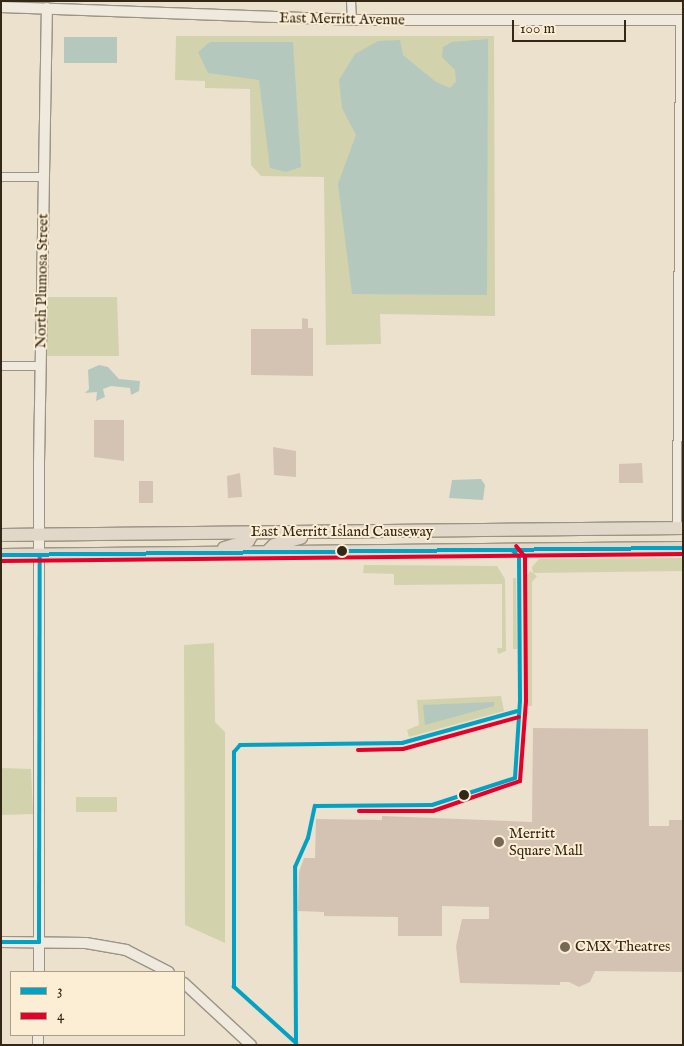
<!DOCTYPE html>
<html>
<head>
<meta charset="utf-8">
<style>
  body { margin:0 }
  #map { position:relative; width:684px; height:1046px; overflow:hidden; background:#ece1cc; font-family:"IM FELL English",serif }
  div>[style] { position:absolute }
  .green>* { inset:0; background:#d2d2ad }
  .water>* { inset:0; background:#b5c8bd }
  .building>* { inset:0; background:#d4c3b3 }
  .roads { filter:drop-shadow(1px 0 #9b9386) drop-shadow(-1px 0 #9b9386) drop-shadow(0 1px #9b9386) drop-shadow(0 -1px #9b9386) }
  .minor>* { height:8px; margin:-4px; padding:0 4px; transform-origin:4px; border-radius:4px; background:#efe9de }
  .tertiary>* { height:10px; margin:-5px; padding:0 5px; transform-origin:5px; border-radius:5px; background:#efe9de }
  .primary>* { height:12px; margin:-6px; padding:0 6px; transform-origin:6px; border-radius:6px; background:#e2d8c9 }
  .bus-1>* { height:4px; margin:-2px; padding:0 2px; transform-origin:2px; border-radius:2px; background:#03a2c5 }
  .bus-2>* { height:4px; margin:-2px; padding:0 2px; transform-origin:2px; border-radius:2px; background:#e4002b }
  .dots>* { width:14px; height:14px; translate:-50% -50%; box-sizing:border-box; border:2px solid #fbeed5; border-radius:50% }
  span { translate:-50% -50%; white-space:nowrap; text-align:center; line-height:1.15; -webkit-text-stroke:4px #fbeed5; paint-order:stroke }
  .street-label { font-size:15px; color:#342716 }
  .poi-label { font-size:15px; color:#342716 }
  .left { translate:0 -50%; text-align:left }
  .frame { position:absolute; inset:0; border:2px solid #342716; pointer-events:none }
  .legend { position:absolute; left:10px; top:971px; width:175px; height:65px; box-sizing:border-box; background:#fbeed5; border:1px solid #ab9e89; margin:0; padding:6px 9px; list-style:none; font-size:15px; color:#342716 }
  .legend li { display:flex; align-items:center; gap:10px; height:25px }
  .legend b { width:25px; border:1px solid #ab9e89 }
  .scale { position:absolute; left:512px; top:20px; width:114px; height:22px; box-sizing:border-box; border:2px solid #342716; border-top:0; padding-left:6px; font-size:15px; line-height:18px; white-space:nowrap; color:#342716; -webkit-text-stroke:4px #fbeed5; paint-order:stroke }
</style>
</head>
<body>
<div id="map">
  <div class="green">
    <i style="clip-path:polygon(176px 36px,494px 36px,495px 316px,380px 314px,381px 344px,326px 345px,324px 177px,261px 176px,251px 165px,250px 89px,205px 88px,205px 81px,175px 80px)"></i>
    <i style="clip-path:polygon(45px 297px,117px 297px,119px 356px,45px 356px)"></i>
    <i style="clip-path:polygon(683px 558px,683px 571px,533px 573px,532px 567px,539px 559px)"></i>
    <i style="clip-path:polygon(364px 565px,497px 566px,505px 579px,506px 651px,498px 654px,497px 648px,502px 648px,502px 584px,394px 585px,394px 574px,363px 573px)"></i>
    <i style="clip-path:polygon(530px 571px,537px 576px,532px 582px,532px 706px,526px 706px,524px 581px)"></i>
    <i style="clip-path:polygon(513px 578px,516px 578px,517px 649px,513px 649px)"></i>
    <i style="clip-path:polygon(214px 643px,215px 722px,225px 732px,225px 943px,185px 925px,184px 645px)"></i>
    <i style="clip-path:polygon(501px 696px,504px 711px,409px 737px,407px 730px,419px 725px,417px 700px)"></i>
    <i style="clip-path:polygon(1px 768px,31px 769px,33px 814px,1px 815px)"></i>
    <i style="clip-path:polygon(76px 797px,117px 797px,117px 812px,76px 812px)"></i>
  </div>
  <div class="water">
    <i style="clip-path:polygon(64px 37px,117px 37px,117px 63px,64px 63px)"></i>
    <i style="clip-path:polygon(488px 39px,487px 295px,352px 294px,338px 184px,356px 135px,342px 108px,339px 80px,355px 54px,378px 41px,400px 40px,403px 55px,436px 82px,450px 88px,456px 82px,455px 70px,442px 57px,443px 47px,452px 42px)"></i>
    <i style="clip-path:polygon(210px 42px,293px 42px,301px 167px,286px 172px,270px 168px,259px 80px,208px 73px,198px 52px)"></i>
    <i style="clip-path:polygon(99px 365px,108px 367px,119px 379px,140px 381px,139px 391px,131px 395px,130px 388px,111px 386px,103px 389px,105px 397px,96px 401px,97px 392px,85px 393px,89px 389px,88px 370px)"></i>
    <i style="clip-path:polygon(481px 479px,485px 485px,483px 500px,449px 498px,452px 480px)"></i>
    <i style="clip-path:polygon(494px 702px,494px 706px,425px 725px,423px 705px)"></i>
  </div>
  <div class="building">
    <i style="clip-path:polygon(302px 318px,308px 319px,308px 328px,313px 328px,313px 376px,251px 375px,251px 329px,302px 329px)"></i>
    <i style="clip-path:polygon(94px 420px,124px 420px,124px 461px,94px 457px)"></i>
    <i style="clip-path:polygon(273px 447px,296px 451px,296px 477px,274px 475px)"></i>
    <i style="clip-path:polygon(642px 463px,643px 483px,619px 483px,619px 464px)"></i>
    <i style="clip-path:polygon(240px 473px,242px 497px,228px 498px,227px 476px)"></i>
    <i style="clip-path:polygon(139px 481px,153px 481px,153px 503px,139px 503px)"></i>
    <i style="clip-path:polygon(533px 728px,648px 729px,649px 826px,669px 826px,669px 820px,683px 820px,683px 972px,595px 971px,590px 982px,579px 987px,569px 982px,560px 982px,560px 985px,460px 983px,456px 946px,462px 919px,489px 919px,489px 907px,442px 906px,442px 936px,398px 936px,398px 917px,324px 916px,324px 912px,298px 911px,299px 872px,304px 858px,315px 858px,316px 819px,382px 820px,382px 816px,532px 822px)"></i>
  </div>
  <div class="roads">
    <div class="minor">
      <i style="left:351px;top:1px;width:19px;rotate:87deg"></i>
      <i style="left:1px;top:177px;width:42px"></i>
      <i style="left:1px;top:366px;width:39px"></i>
      <i style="left:677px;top:528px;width:508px;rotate:-89.66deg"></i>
    </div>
    <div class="tertiary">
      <i style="left:1px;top:7px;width:351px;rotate:2.1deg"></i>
      <i style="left:352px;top:20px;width:331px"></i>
      <i style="left:1px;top:942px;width:85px;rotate:0.7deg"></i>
      <i style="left:86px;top:943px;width:41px;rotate:9.9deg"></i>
      <i style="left:126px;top:950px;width:48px;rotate:27.1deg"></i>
      <i style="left:39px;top:972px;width:510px;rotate:-90deg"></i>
      <i style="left:39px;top:462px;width:454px;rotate:-89deg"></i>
      <i style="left:184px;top:983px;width:91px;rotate:42.8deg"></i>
      <i style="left:38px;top:1045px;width:10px;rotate:-90deg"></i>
    </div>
    <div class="primary">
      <i style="left:1px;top:535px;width:682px;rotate:-0.59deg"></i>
      <i style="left:224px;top:548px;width:25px;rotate:-16deg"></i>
      <i style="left:248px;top:541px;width:9px;rotate:-58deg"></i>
      <i style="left:266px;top:553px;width:11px;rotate:-45deg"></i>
      <i style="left:274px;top:545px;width:28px;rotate:-15deg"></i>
      <i style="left:1px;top:555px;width:682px;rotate:-0.59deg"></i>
    </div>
  </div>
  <div class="bus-1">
    <i style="left:1px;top:555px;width:682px;rotate:-0.59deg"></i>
    <i style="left:1px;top:942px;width:38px"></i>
    <i style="left:39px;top:942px;width:387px;rotate:-89.9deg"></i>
    <i style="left:296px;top:1043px;width:176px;rotate:-90.3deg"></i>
    <i style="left:295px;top:867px;width:32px;rotate:-66deg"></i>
    <i style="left:308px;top:838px;width:33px;rotate:-78deg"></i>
    <i style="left:315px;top:806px;width:117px;rotate:-0.5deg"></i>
    <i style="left:432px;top:805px;width:87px;rotate:-18deg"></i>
    <i style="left:515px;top:778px;width:77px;rotate:-86.3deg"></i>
    <i style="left:520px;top:701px;width:144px;rotate:-90.4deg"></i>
    <i style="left:519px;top:557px;width:10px;rotate:-135deg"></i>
    <i style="left:296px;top:1043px;width:84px;rotate:-137.9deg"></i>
    <i style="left:234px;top:987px;width:235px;rotate:-90deg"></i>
    <i style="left:234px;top:752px;width:9px;rotate:-49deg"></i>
    <i style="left:240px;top:745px;width:162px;rotate:-0.7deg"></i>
    <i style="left:402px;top:743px;width:119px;rotate:-15.5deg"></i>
  </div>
  <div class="bus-2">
    <i style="left:1px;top:561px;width:682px;rotate:-0.59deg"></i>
    <i style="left:358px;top:750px;width:45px;rotate:-1.3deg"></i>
    <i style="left:403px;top:749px;width:120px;rotate:-15.4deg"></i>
    <i style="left:359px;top:811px;width:74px"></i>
    <i style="left:433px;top:811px;width:92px;rotate:-19deg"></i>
    <i style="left:520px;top:781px;width:80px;rotate:-85.7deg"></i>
    <i style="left:526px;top:701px;width:144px;rotate:-90.4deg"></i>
    <i style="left:525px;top:557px;width:14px;rotate:-129deg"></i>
  </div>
  <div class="dots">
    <i style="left:342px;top:551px;background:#342716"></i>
    <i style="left:464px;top:795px;background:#342716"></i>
    <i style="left:499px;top:842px;background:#746856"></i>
    <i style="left:565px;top:947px;background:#746856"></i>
  </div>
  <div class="street-label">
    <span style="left:342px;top:19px;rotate:1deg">East Merritt Avenue</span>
    <span style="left:42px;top:281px;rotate:-89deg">North Plumosa Street</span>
    <span style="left:342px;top:532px">East Merritt Island Causeway</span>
  </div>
  <div class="poi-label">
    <span class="left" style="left:509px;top:842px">Merritt<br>Square Mall</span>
    <span class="left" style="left:575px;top:947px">CMX Theatres</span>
  </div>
  <div class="frame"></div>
  <ul class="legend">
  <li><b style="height:6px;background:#03a2c5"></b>3</li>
  <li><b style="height:6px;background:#e4002b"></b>4</li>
  </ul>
  <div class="scale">100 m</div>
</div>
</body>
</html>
